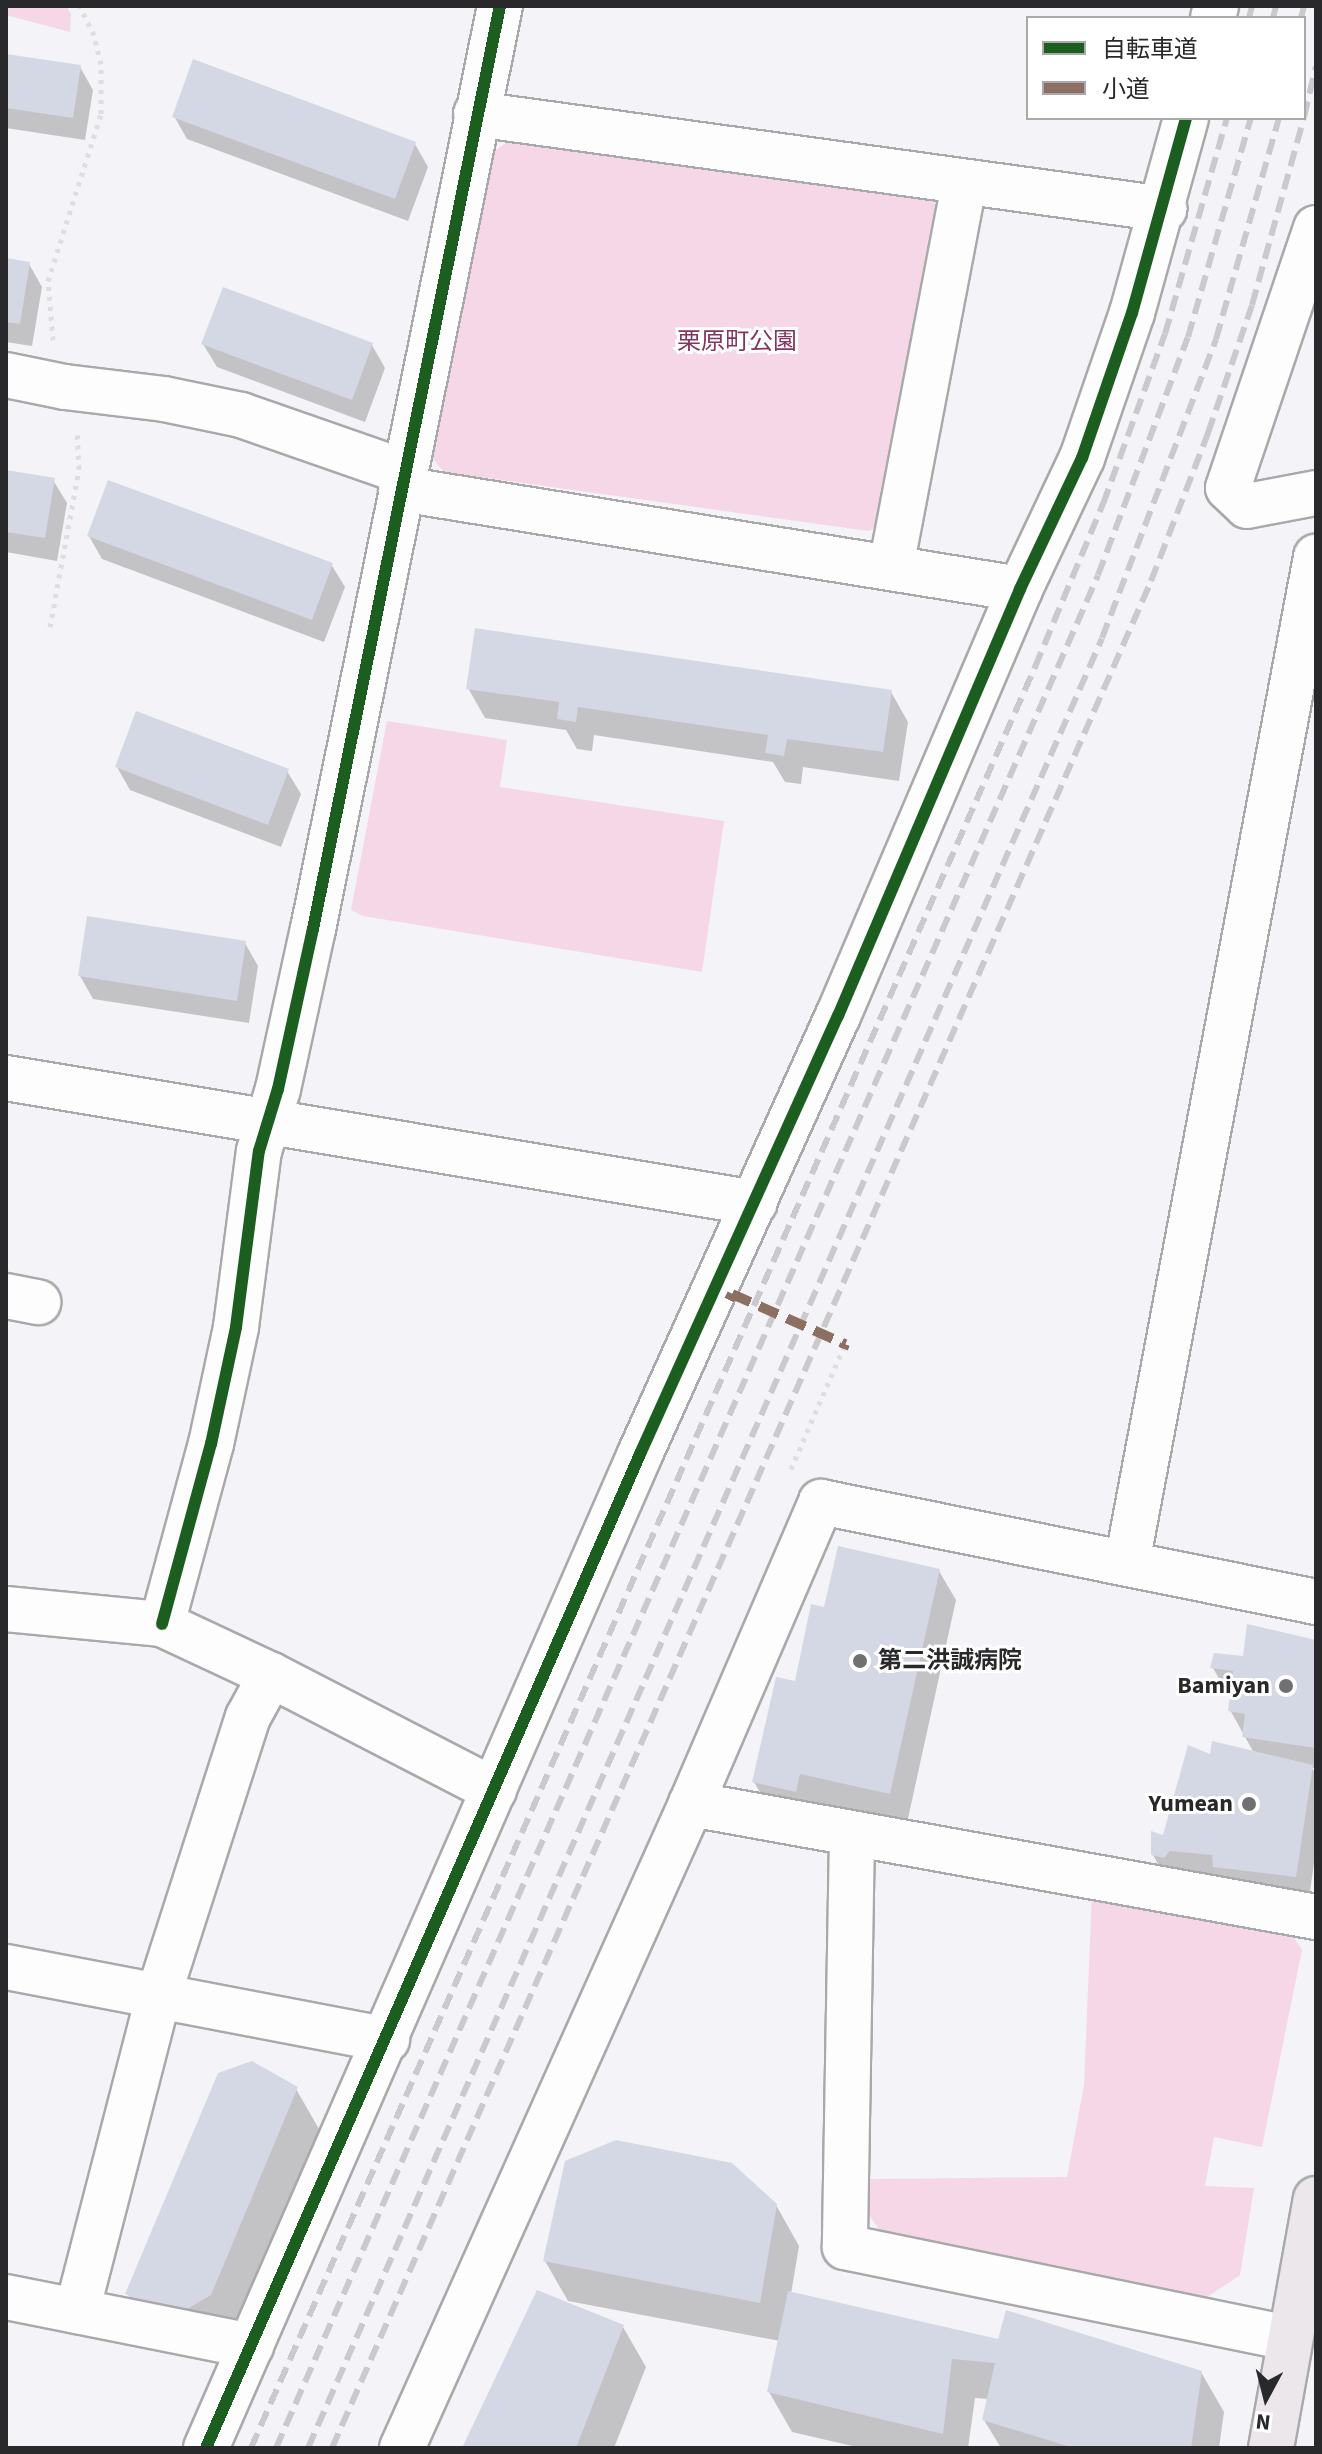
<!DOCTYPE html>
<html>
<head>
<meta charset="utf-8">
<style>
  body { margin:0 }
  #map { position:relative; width:1322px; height:2454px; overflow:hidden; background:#f4f3f7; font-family:"Source Sans 3","Noto Sans JP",sans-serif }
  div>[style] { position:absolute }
  .green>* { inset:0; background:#f6d7e7 }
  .shadow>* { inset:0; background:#0003 }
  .building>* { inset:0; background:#d4d8e4 }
  .path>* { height:5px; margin-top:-2.5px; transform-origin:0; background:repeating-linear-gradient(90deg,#dedede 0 4px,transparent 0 10px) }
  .roads { filter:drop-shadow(2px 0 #a9a9ab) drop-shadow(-2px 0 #a9a9ab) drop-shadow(0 2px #a9a9ab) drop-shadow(0 -2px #a9a9ab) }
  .minor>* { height:44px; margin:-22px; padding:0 22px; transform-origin:22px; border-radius:22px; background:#fdfdfe }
  .major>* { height:44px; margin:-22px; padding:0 22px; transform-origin:22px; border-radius:22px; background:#ebe7eb }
  .rail>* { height:6px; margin-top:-3px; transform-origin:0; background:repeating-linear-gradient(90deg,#cac9cb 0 16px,transparent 0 24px) }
  .quiet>* { height:10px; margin-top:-5px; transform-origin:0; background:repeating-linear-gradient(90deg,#8d6e63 0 20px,transparent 0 30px) }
  .cycleway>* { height:12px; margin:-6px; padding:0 6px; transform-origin:6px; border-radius:6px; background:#1b5e20 }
  .dots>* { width:22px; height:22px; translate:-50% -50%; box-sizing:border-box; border:4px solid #fff; border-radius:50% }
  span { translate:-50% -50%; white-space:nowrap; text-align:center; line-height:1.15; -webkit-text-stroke:6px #fff; paint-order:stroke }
  .park-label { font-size:24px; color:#82355f }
  .poi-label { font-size:24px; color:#29292b; font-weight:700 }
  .left { translate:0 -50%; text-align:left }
  .right { translate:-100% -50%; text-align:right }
  .frame { position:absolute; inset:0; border:8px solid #29292b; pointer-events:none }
  .legend { position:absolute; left:1026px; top:16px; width:280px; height:104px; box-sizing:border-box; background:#fff; border:2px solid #a9a9aa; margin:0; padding:10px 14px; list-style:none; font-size:24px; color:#29292b }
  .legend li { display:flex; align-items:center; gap:16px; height:40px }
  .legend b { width:40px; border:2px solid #a9a9aa }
  .north { position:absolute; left:1226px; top:2358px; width:80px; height:80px; -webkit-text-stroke:6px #fff; paint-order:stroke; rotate:187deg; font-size:22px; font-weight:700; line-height:32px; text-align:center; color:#29292b }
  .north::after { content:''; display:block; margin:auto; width:28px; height:36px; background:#29292b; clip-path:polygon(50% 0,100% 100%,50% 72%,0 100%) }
</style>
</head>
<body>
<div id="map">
  <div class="green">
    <i style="clip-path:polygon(6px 6px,66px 6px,71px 14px,70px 32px,6px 15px)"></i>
    <i style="clip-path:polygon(510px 140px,930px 197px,942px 215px,886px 520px,869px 531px,444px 472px,432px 458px,493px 152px)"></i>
    <i style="clip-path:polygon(387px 721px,507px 740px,500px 787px,724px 821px,702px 972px,363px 916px,351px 910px)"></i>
    <i style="clip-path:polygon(1092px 1892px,1282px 1919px,1302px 1950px,1262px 2147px,1214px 2137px,1205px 2186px,1254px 2188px,1240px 2275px,1204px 2299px,886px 2239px,869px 2215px,870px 2179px,1067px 2177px,1084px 2085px)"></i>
  </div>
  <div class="shadow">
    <i style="clip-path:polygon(6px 56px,80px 67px,93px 90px,85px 140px,6px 128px)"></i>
    <i style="clip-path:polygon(174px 116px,415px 144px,428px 167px,408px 221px,187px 139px)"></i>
    <i style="clip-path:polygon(6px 261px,29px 264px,42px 287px,32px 346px,6px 342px)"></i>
    <i style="clip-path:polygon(203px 344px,372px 345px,385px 368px,365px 422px,217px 367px)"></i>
    <i style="clip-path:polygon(6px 472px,53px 480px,67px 503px,57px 561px,6px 552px)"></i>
    <i style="clip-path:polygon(89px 536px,331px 564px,345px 587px,324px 642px,102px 559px)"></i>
    <i style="clip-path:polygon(468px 688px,891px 692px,908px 722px,899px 781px,803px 767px,801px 784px,785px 782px,773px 762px,594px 735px,592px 751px,577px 749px,566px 730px,485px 718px)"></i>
    <i style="clip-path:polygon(117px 767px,287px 771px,301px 794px,281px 847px,130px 790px)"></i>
    <i style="clip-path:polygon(245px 943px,258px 966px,249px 1023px,93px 999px,80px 976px)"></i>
    <i style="clip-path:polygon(939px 1571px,956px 1600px,907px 1823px,816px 1803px,812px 1820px,771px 1811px,754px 1782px,826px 1609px)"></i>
    <i style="clip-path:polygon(1316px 1642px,1316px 1768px,1312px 1768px,1316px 1774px,1316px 1849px,1309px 1899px,1228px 1889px,1222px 1877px,1183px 1873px,1166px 1878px,1153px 1855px,1212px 1756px,1254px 1753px,1230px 1710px,1232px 1692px,1226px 1691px,1213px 1668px)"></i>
    <i style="clip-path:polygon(296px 2089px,319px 2129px,233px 2335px,151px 2334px,128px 2294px)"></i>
    <i style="clip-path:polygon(776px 2205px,799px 2246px,791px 2294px,1000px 2342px,1201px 2372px,1224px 2412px,1219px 2448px,1001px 2448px,984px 2420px,989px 2399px,975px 2398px,968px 2448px,861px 2448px,792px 2432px,769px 2392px,780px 2341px,568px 2301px,545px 2261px)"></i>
    <i style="clip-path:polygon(623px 2327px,646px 2367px,614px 2448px,465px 2448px)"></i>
  </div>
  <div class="building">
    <i style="clip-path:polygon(6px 54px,81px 65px,73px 118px,6px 108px)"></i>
    <i style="clip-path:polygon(193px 59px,416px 142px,395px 199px,172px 117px)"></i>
    <i style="clip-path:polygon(6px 258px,30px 262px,20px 324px,6px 322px)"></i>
    <i style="clip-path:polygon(223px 287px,373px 343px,352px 400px,201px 344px)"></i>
    <i style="clip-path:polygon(6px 470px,55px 478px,45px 538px,6px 532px)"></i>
    <i style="clip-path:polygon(108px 480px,333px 563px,312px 620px,87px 536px)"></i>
    <i style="clip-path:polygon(475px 628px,892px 690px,883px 752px,787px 739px,784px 756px,765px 753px,768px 735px,578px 707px,576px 722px,557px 719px,559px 702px,466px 689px)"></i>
    <i style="clip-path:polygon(136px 711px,289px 769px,268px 825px,115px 767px)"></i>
    <i style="clip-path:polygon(87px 916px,246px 941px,237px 1001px,78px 976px)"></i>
    <i style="clip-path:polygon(838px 1546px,940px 1569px,890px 1794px,800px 1774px,796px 1792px,752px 1782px,776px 1677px,795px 1681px,811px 1604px,824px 1607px)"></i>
    <i style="clip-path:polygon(1247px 1624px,1316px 1640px,1316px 1748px,1242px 1737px,1245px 1714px,1228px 1711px,1233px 1671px,1210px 1668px,1214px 1653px,1243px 1656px)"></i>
    <i style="clip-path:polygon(1212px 1741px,1313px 1765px,1296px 1877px,1213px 1867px,1212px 1855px,1170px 1851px,1164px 1858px,1151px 1855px,1151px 1831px,1163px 1835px,1188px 1745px,1210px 1754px)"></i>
    <i style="clip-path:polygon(252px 2061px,298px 2087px,211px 2295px,174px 2317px,125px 2294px,218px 2073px)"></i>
    <i style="clip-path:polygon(616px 2140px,732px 2163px,777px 2204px,760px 2303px,543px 2261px,565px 2161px)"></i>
    <i style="clip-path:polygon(537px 2290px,624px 2325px,576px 2448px,462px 2448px)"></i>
    <i style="clip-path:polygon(788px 2291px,998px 2339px,1006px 2310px,1202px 2371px,1191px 2448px,1074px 2448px,982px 2420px,995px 2363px,952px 2359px,943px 2434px,767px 2392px)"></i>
  </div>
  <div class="path">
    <i style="left:53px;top:340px;width:59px;rotate:-94.8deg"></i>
    <i style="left:48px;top:281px;width:175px;rotate:-72.4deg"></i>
    <i style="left:101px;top:114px;width:50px;rotate:-90deg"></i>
    <i style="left:101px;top:64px;width:30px;rotate:-104deg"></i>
    <i style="left:94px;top:35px;width:32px;rotate:-116deg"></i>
    <i style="left:50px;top:627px;width:161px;rotate:-79.6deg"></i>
    <i style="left:79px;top:469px;width:38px;rotate:-93deg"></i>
    <i style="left:791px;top:1469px;width:131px;rotate:-66.6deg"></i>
  </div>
  <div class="roads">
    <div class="minor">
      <i style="left:1213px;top:18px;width:12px;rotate:-76deg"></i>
      <i style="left:476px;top:114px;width:695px;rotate:7.86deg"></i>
      <i style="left:1316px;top:228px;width:274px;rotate:108.7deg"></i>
      <i style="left:1228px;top:488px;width:26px;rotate:43deg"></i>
      <i style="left:1247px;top:506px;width:70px;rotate:-10.7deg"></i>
      <i style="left:6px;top:375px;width:60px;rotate:11.5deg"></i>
      <i style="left:65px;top:387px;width:100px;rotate:6.9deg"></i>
      <i style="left:164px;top:399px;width:79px;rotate:11.7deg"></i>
      <i style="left:241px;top:415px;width:174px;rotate:19.2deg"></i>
      <i style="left:401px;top:489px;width:627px;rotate:9.18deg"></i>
      <i style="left:891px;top:567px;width:391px;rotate:-79.2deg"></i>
      <i style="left:6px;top:1078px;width:759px;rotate:9.47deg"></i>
      <i style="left:6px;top:1296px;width:33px;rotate:11deg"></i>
      <i style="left:1127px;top:1563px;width:1024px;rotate:-79.36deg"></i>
      <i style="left:6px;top:1609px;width:157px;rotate:5.5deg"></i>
      <i style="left:162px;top:1624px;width:120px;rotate:25.1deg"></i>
      <i style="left:271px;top:1675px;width:251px;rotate:27.3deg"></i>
      <i style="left:162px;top:1624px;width:187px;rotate:-74.8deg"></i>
      <i style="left:211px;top:1444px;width:120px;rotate:-77.9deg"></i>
      <i style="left:236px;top:1327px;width:177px;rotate:-82.6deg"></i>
      <i style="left:259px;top:1151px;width:65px;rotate:-73deg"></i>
      <i style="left:278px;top:1089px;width:164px;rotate:-77.7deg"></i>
      <i style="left:313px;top:929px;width:942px;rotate:-78.55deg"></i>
      <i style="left:691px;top:1804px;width:635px;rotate:10.25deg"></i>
      <i style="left:852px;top:1835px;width:412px;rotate:91deg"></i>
      <i style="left:845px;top:2247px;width:453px;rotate:11.6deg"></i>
      <i style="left:6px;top:1967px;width:388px;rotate:10.8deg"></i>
      <i style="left:6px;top:2297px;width:250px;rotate:11.3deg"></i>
      <i style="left:77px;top:2311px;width:324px;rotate:-75.5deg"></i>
      <i style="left:158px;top:1997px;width:294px;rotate:-72.2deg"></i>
      <i style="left:248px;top:1717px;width:48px;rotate:-61.3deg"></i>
      <i style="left:206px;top:2448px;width:1085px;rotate:-66.41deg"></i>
      <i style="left:640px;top:1454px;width:481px;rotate:-65.7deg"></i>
      <i style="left:838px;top:1016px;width:464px;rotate:-66.9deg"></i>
      <i style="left:1020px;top:589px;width:145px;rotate:-64.7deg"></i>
      <i style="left:1082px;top:458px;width:153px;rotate:-71deg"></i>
      <i style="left:1132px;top:313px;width:202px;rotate:-74.5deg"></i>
      <i style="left:402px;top:2448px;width:706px;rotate:-65.83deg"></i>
      <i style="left:691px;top:1804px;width:329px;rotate:-66.7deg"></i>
      <i style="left:821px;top:1502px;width:505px;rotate:11.42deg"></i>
    </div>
    <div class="major">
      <i style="left:1271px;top:2448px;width:253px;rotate:-79.8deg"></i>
    </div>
  </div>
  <div class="rail">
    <i style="left:1249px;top:18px;width:12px;rotate:-76deg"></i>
    <i style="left:1273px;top:18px;width:12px;rotate:-76deg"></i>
    <i style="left:1301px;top:18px;width:12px;rotate:-76deg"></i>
    <i style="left:1304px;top:117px;width:52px;rotate:-76.8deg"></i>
    <i style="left:251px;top:2448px;width:1946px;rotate:-66.24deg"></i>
    <i style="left:1035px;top:667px;width:177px;rotate:-67.4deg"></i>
    <i style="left:1103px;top:504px;width:181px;rotate:-70deg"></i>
    <i style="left:1165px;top:334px;width:225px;rotate:-74deg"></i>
    <i style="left:276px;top:2448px;width:2045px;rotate:-66.3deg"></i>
    <i style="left:1098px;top:575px;width:254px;rotate:-69.3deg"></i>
    <i style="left:1188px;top:337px;width:228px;rotate:-74deg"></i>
    <i style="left:308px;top:2448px;width:1976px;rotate:-66.31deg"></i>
    <i style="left:1102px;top:638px;width:320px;rotate:-69.1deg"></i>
    <i style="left:1216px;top:339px;width:230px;rotate:-74.1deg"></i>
    <i style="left:332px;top:2448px;width:2039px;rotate:-66.31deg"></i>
    <i style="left:1151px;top:581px;width:159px;rotate:-68.9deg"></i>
    <i style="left:1208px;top:433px;width:135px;rotate:-71deg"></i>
    <i style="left:1252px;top:305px;width:194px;rotate:-74.5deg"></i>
  </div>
  <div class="quiet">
    <i style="left:729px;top:1300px;width:7px;rotate:-63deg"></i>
    <i style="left:732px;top:1294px;width:124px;rotate:23.9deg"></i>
    <i style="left:845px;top:1344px;width:5px;rotate:112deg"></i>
  </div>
  <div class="cycleway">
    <i style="left:162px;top:1624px;width:187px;rotate:-74.8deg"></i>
    <i style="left:211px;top:1444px;width:120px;rotate:-77.9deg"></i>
    <i style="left:236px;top:1327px;width:177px;rotate:-82.6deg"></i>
    <i style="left:259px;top:1151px;width:65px;rotate:-73deg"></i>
    <i style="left:278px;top:1089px;width:164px;rotate:-77.7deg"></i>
    <i style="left:313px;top:929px;width:942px;rotate:-78.55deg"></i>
    <i style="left:206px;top:2448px;width:1085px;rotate:-66.41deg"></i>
    <i style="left:640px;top:1454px;width:481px;rotate:-65.7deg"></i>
    <i style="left:838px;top:1016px;width:464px;rotate:-66.9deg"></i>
    <i style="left:1020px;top:589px;width:145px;rotate:-64.7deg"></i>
    <i style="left:1082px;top:458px;width:153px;rotate:-71deg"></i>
    <i style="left:1132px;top:313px;width:202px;rotate:-74.5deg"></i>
  </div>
  <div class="dots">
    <i style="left:860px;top:1661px;background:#707072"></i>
    <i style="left:1286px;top:1686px;background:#707072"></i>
    <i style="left:1249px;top:1804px;background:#707072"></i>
  </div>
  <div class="park-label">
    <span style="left:737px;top:342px">栗原町公園</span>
  </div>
  <div class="poi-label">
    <span class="left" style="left:878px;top:1661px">第二洪誠病院</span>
    <span class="right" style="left:1270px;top:1686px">Bamiyan</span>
    <span class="right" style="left:1233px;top:1804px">Yumean</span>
  </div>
  <div class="frame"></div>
  <ul class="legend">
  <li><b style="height:10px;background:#1b5e20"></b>自転車道</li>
  <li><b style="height:10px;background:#8d6e63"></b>小道</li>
  </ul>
  <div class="north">N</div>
</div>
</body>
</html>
